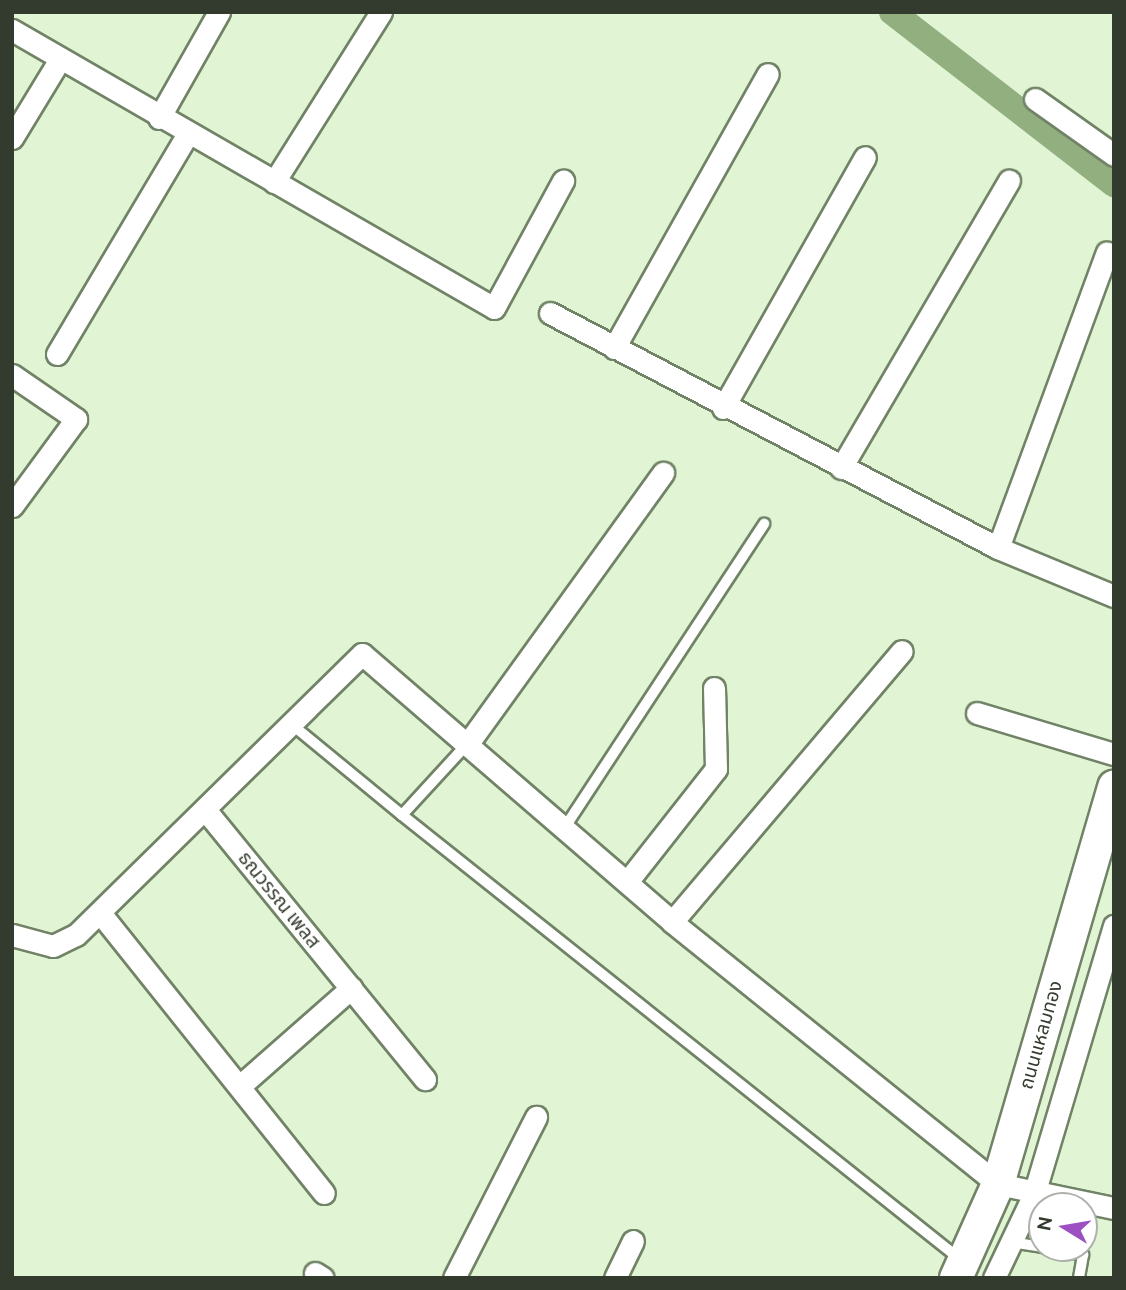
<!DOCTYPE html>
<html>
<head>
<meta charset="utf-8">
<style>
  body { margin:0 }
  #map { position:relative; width:1126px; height:1290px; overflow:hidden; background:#e1f5d5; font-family:Ubuntu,"Noto Sans Thai",sans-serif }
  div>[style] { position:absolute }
  .canal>* { height:26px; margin:-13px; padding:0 13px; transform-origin:13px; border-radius:13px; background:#92af80 }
  .roads { filter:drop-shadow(2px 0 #718366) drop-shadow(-2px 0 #718366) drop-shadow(0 2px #718366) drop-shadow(0 -2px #718366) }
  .lane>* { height:10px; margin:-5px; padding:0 5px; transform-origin:5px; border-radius:5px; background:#fff }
  .street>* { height:21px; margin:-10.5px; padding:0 10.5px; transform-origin:10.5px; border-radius:10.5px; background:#fff }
  .secondary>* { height:32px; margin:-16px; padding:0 16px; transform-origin:16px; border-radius:16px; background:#fff }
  span { translate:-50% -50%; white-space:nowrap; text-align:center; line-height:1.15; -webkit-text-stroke:7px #fff; paint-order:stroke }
  .street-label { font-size:19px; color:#333b2e }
  .frame { position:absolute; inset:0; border:14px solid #333b2e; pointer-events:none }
  .north { position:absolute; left:1028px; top:1192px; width:70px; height:70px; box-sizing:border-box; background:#fff; border:2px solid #adb1ab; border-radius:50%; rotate:281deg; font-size:19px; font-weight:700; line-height:28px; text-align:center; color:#333b2e }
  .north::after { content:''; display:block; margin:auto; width:24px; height:32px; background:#9d50c1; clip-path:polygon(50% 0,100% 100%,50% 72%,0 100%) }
</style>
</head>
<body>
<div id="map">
  <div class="canal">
    <i style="left:892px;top:12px;width:281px;rotate:37.8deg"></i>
  </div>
  <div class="roads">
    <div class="lane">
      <i style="left:290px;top:723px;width:145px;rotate:39.4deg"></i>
      <i style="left:469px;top:742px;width:99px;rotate:132.5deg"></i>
      <i style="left:402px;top:815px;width:714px;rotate:38.52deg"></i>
      <i style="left:565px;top:827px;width:363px;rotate:-56.7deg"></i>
      <i style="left:1011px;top:1242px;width:31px;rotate:9deg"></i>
      <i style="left:1045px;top:1248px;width:39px;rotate:10deg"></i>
      <i style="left:1083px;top:1255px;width:23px;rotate:100deg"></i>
    </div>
    <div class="street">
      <i style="left:12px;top:30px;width:556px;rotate:29.97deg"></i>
      <i style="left:494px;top:308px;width:145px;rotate:-61.5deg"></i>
      <i style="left:1035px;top:99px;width:97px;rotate:35.3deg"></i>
      <i style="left:159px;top:118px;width:122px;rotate:-60.5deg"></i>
      <i style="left:12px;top:138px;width:92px;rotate:-58.7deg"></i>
      <i style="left:274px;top:182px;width:201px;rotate:-57.8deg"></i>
      <i style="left:550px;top:313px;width:506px;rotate:27.68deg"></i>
      <i style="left:998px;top:548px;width:126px;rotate:22.5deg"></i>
      <i style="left:614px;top:348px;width:314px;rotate:-60.7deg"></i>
      <i style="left:57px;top:354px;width:255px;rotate:-59.3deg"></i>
      <i style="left:12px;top:375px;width:78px;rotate:34.5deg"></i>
      <i style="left:76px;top:419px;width:108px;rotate:126.3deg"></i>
      <i style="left:723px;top:408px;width:288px;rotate:-60.5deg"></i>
      <i style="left:841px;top:468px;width:333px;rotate:-59.7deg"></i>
      <i style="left:998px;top:548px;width:315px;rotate:-69.8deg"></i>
      <i style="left:977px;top:713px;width:143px;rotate:16.7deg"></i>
      <i style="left:469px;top:742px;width:332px;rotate:-54.2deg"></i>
      <i style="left:207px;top:812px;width:345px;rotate:50.8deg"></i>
      <i style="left:627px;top:882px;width:144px;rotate:-51.8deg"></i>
      <i style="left:716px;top:769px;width:81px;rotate:-91.4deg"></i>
      <i style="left:101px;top:914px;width:357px;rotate:51.4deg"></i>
      <i style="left:672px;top:922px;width:355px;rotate:-49.7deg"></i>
      <i style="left:12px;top:935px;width:42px;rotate:15deg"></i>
      <i style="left:53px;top:946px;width:25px;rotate:-26deg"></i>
      <i style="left:76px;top:935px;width:401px;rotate:-44.5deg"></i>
      <i style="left:362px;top:654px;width:410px;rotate:40.8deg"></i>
      <i style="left:672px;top:922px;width:418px;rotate:38.8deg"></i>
      <i style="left:998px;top:1184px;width:118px;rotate:11.7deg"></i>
      <i style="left:241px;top:1085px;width:147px;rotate:-41.4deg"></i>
      <i style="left:315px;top:1273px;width:9px;rotate:32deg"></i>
      <i style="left:454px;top:1278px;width:181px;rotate:-63deg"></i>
      <i style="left:615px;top:1278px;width:41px;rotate:-64.1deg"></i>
      <i style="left:994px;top:1278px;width:93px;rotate:-64.5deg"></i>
      <i style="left:1034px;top:1194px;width:280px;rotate:-73.4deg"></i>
    </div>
    <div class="secondary">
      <i style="left:956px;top:1278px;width:103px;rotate:-65.9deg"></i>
      <i style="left:998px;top:1184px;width:414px;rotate:-73.7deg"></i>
    </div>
  </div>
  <div class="street-label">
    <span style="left:279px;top:900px;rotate:51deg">ธณวรรณ เพลส</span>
    <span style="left:1041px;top:1035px;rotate:-74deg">ถนนแหลมทอง</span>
  </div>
  <div class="frame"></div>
  <div class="north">N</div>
</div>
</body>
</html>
